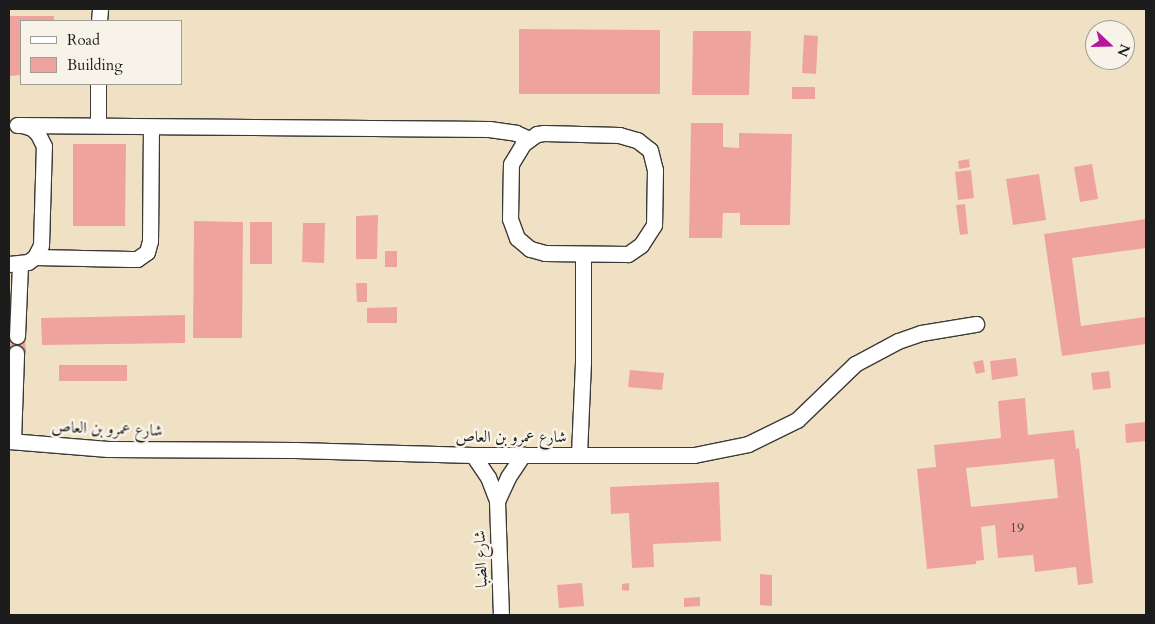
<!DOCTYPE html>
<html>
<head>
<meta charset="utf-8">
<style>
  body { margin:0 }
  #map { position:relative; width:1155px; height:624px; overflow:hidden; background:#f1e1c4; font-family:Cardo,Amiri,serif }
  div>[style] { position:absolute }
  .building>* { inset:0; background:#efa39e }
  .roads { filter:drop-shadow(1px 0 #3c3a35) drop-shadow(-1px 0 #3c3a35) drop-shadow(0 1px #3c3a35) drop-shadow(0 -1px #3c3a35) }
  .minor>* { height:15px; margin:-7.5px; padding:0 7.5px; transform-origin:7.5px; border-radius:7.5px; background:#fff }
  span { translate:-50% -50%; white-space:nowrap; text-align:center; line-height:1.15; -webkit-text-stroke:5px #f7f3e8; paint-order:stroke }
  .number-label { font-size:14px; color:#513e3c }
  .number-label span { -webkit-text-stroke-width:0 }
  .street-label { font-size:16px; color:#1c1c1c }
  .frame { position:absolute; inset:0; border:10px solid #1c1c1c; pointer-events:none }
  .legend { position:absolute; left:20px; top:20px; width:162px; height:65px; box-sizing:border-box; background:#f7f3e8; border:1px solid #9f9d96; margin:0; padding:6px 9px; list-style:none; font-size:15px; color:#1c1c1c }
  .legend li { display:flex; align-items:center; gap:10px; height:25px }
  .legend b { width:25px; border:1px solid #9f9d96 }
  .north { position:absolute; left:1085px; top:20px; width:50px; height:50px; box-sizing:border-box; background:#f7f3e8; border:1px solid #9f9d96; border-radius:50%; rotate:111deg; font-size:14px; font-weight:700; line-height:20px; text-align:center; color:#1c1c1c }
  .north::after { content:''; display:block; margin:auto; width:18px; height:22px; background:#b5179e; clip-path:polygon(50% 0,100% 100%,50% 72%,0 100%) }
</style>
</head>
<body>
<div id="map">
  <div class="building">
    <i style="clip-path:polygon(9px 16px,54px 16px,54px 21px,21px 21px,21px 75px,9px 76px)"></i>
    <i style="clip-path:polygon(519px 29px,660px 30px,660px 94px,519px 94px)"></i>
    <i style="clip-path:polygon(693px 31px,751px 31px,749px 95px,692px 95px)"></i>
    <i style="clip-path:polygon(804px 35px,818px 36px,816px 74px,802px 73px)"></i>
    <i style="clip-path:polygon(792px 87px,815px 87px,815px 99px,792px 99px)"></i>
    <i style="clip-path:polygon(691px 123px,723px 123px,723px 147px,739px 148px,739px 133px,792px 134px,790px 225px,740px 225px,740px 213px,723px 213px,722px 238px,689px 238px)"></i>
    <i style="clip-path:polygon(73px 144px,126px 144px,125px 226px,73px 226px)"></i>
    <i style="clip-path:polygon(969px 159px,970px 167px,959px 169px,958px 161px)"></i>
    <i style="clip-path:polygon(1092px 164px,1098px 199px,1080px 202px,1074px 167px)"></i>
    <i style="clip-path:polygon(971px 170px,974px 198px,958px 200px,955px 172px)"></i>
    <i style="clip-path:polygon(1039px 174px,1046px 220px,1013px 225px,1006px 179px)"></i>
    <i style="clip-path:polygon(965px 204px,968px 234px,960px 235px,956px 205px)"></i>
    <i style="clip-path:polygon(378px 215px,377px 259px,356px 259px,356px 216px)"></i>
    <i style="clip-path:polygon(1146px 219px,1146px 248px,1072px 258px,1081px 326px,1146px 317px,1146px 344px,1062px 356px,1044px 234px)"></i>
    <i style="clip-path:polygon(194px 221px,243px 222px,242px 338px,193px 338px)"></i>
    <i style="clip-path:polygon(250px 222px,272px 222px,272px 264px,250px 264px)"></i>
    <i style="clip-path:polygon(303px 223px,325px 223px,324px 263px,302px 262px)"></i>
    <i style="clip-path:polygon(385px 251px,397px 251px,397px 267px,385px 267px)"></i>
    <i style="clip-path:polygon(356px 283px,367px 283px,367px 302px,357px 302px)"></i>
    <i style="clip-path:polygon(397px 307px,397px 323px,367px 323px,367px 308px)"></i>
    <i style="clip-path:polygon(185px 315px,185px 343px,42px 345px,41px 318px)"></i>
    <i style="clip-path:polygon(9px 336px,25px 336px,26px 353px,9px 353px)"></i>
    <i style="clip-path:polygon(1016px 358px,1018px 376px,992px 380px,990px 361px)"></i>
    <i style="clip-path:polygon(983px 360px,985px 372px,976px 374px,973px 362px)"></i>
    <i style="clip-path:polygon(59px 365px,127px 365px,127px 381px,59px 381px)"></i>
    <i style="clip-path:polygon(630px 370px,664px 373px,662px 390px,628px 387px)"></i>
    <i style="clip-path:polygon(1109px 371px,1111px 388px,1093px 390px,1091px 373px)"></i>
    <i style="clip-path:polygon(evenodd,1025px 398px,1028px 435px,1074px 430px,1076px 449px,1079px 448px,1093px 583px,1078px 585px,1076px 567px,1035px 572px,1033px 555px,998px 558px,995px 525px,981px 527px,984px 560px,976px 561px,976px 564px,927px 569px,917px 469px,936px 467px,934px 445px,1001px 438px,998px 401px,1025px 398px,1054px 459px,1058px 498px,971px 507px,966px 468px,1054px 459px)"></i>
    <i style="clip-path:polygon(1146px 422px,1146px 441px,1126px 443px,1125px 424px)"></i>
    <i style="clip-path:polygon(719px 482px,721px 541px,653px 544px,654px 567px,632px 568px,629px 513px,611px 514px,610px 487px)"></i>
    <i style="clip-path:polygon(760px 574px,772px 575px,772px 606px,760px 605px)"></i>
    <i style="clip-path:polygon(582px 583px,584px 606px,559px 608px,557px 585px)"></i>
    <i style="clip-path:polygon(629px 583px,629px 591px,622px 590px,622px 584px)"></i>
    <i style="clip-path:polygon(700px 597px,700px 606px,684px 607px,684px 598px)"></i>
  </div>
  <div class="roads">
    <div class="minor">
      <i style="left:99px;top:21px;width:12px;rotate:-85deg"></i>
      <i style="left:17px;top:125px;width:472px;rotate:0.5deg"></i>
      <i style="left:489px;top:129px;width:27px;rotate:8deg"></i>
      <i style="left:516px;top:133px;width:14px;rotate:25deg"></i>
      <i style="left:98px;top:125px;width:41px;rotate:-90deg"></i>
      <i style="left:544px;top:133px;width:75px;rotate:1.5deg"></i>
      <i style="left:619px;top:135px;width:19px;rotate:16deg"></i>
      <i style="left:637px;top:140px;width:16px;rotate:38deg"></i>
      <i style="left:650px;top:150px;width:21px;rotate:76deg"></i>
      <i style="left:655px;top:170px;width:55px;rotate:91deg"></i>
      <i style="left:654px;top:225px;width:24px;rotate:123deg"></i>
      <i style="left:641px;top:245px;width:16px;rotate:145deg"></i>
      <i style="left:628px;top:254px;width:83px;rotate:-179.3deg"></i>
      <i style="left:545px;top:253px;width:16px;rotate:-165deg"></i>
      <i style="left:530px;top:249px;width:17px;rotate:-140deg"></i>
      <i style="left:517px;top:238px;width:20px;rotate:-110deg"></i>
      <i style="left:510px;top:219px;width:55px;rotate:-89deg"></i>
      <i style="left:511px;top:164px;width:23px;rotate:-59deg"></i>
      <i style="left:523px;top:144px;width:17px;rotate:-36deg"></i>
      <i style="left:537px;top:134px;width:7px;rotate:-8deg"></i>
      <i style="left:35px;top:257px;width:96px;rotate:1.2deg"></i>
      <i style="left:131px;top:259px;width:6px"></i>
      <i style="left:137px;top:259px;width:12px;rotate:-35deg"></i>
      <i style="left:147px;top:252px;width:11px;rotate:-75deg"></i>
      <i style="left:150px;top:241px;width:114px;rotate:-89.5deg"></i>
      <i style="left:9px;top:264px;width:19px;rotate:-6deg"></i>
      <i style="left:28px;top:262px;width:9px;rotate:-36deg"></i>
      <i style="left:35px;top:257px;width:13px;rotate:-63deg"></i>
      <i style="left:41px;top:245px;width:99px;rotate:-88.3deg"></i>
      <i style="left:44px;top:146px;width:13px;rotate:-117deg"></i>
      <i style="left:38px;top:134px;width:8px;rotate:-135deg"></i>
      <i style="left:32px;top:128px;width:10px;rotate:-163deg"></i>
      <i style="left:17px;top:336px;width:72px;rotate:-87.6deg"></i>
      <i style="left:9px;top:441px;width:99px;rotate:4.6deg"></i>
      <i style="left:108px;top:449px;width:187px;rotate:0.3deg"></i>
      <i style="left:295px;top:450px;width:178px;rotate:1.6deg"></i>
      <i style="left:473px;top:455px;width:221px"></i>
      <i style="left:694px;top:455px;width:55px;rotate:-11.5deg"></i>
      <i style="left:748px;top:444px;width:55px;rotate:-26.1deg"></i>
      <i style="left:797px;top:420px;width:81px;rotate:-44deg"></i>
      <i style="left:855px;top:364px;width:49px;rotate:-28.1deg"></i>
      <i style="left:898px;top:341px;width:24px;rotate:-19deg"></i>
      <i style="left:921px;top:333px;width:56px;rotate:-9.3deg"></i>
      <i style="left:13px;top:441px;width:88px;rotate:-88deg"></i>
      <i style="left:579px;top:454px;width:92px;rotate:-87.5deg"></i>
      <i style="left:583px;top:362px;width:108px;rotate:-90deg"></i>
      <i style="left:473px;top:455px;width:27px;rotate:56deg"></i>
      <i style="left:488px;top:477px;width:26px;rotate:69deg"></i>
      <i style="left:497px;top:501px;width:114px;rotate:88deg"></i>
      <i style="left:497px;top:501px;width:26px;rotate:-65deg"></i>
      <i style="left:508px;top:477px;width:27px;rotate:-56deg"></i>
    </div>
  </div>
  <div class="number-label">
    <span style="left:1017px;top:528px">19</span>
  </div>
  <div class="street-label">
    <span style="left:107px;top:429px;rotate:2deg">شارع عمرو بن العاص</span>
    <span style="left:511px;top:437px">شارع عمرو بن العاص</span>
    <span style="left:481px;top:559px;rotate:-92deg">شارع الضبا</span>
  </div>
  <div class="frame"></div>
  <ul class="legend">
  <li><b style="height:6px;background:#fff"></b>Road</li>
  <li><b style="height:14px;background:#efa39e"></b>Building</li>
  </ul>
  <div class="north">N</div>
</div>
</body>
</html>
